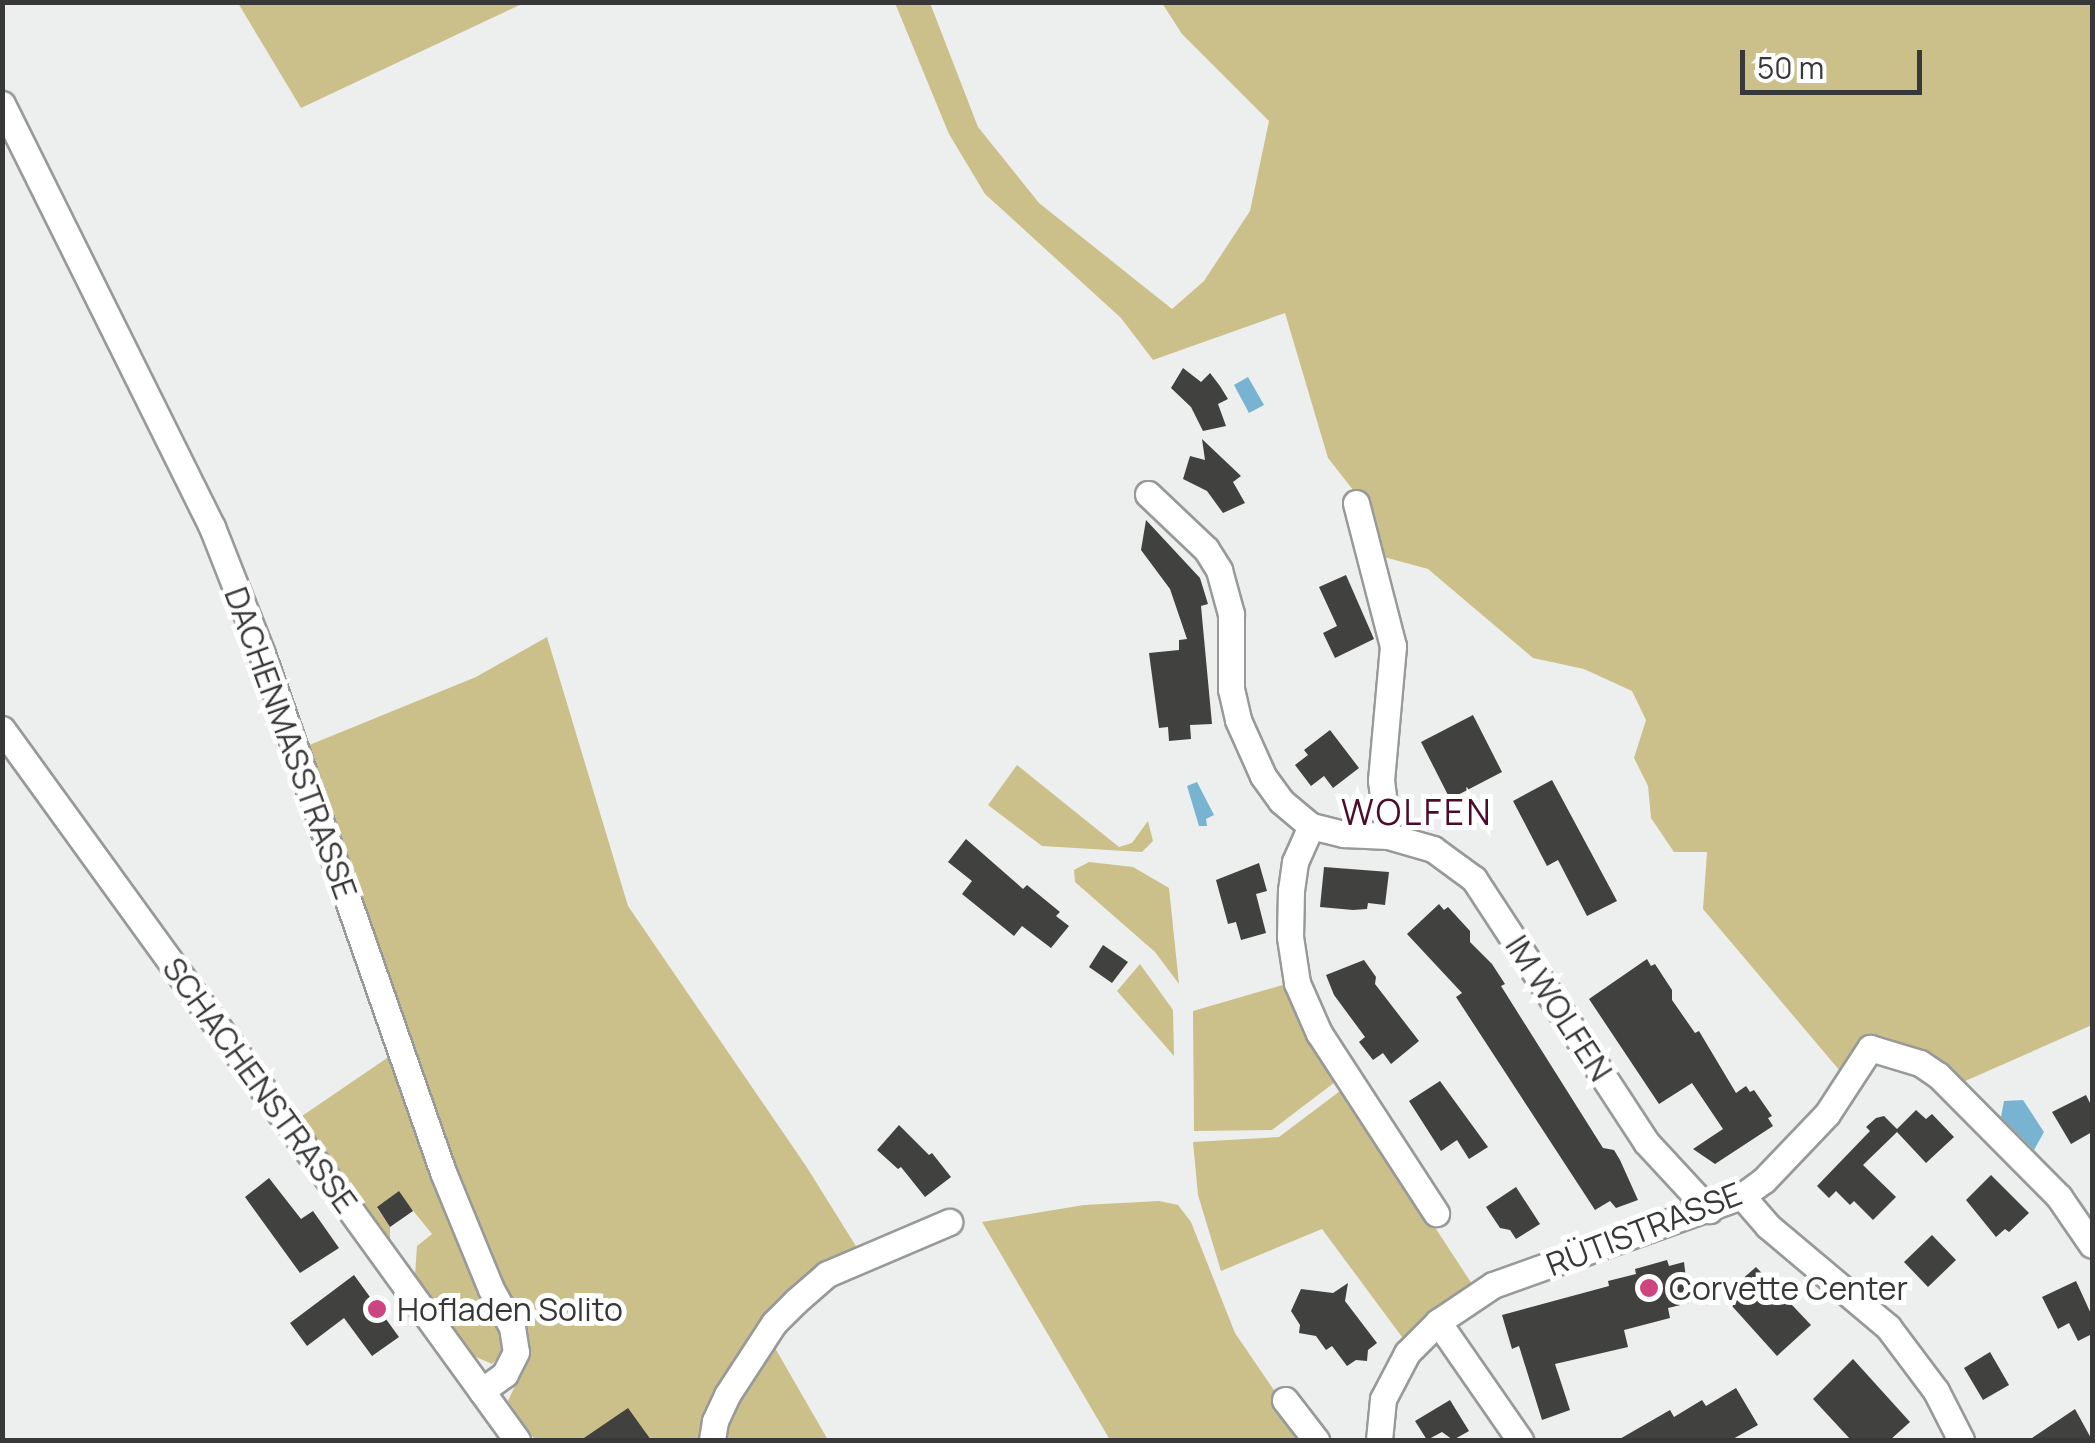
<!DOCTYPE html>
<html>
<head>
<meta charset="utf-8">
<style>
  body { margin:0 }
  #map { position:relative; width:2095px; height:1443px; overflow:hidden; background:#ecefed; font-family:Manrope,sans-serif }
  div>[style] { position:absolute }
  .green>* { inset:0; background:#ccc08a }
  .water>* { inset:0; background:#78b3d2 }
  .building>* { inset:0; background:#414240 }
  .roads { filter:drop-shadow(2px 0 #979a99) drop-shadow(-2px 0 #979a99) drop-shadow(0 2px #979a99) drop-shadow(0 -2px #979a99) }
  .minor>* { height:25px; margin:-12.5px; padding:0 12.5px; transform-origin:12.5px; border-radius:12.5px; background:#fff }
  .dots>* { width:28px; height:28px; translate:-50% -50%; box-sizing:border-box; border:5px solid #fff; border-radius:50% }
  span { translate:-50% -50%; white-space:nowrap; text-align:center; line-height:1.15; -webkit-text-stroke:10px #fff; paint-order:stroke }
  .street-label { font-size:32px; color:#373837 }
  .poi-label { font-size:32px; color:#373837 }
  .left { translate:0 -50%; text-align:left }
  .neighbourhood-label { font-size:35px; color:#4d0b2a; letter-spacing:2.5px }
  .frame { position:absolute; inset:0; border:5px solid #373837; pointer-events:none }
  .scale { position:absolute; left:1740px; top:50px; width:182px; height:45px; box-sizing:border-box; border:5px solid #373837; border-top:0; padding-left:12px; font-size:30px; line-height:35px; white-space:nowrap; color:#373837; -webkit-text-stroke:8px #fff; paint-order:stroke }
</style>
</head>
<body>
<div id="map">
  <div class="green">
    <i style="clip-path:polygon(238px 3px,524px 3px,301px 108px)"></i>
    <i style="clip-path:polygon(895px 3px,930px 3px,978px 127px,1039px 203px,1172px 309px,1204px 281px,1250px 211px,1269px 121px,1182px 34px,1162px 3px,2092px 3px,2092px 1025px,1963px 1082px,1862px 1046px,1840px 1071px,1703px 909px,1707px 852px,1674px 852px,1651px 818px,1648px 786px,1634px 758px,1646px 720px,1632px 691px,1584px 669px,1533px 658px,1428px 569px,1384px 557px,1372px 514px,1328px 458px,1285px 313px,1153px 360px,1121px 318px,985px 194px,949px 134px)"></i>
    <i style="clip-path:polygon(547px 637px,628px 906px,806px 1166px,859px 1251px,826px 1266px,706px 1440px,535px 1440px,508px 1401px,527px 1360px,527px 1343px,459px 1192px,302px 748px,476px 677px)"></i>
    <i style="clip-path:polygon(1017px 765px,1119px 847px,1132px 843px,1148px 821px,1153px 841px,1142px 852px,1042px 846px,988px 805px)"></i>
    <i style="clip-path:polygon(1089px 862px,1133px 867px,1169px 888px,1179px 984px,1155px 952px,1075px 882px,1074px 870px)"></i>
    <i style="clip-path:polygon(1140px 964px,1173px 1010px,1174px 1056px,1117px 991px)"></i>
    <i style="clip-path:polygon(1286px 984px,1339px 1079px,1272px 1130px,1194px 1131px,1193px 1011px)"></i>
    <i style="clip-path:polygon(393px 1054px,504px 1329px,503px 1352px,492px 1364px,474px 1356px,415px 1275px,417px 1246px,432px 1234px,398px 1192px,377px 1208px,390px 1227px,390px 1239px,299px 1118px)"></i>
    <i style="clip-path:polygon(1344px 1088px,1472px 1284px,1405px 1341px,1322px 1229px,1221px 1271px,1198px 1195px,1193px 1142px,1279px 1137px)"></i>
    <i style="clip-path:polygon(1159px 1201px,1178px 1205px,1191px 1222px,1235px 1333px,1308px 1440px,1110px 1440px,982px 1222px,1084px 1205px)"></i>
    <i style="clip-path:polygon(771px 1341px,828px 1440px,719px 1440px,720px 1431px)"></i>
  </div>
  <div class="water">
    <i style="clip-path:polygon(1248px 377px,1264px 405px,1249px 413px,1234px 385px)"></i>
    <i style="clip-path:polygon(1197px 782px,1214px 815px,1206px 819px,1207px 826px,1199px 826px,1187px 786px)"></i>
    <i style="clip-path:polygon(2023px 1100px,2044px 1132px,2034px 1150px,2001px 1117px,2004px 1101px)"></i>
  </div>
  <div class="building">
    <i style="clip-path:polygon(1183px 368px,1201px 382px,1210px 373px,1220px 386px,1228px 399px,1218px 404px,1226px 426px,1203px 431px,1191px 407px,1171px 388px)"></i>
    <i style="clip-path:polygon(1202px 439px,1241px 476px,1233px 482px,1245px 503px,1223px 513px,1207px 491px,1183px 479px,1190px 456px,1205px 460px)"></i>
    <i style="clip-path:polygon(1146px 520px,1200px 578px,1208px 604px,1201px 606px,1212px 724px,1190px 725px,1191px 739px,1169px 741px,1168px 727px,1159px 728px,1149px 653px,1179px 650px,1179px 640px,1187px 639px,1170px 589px,1141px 550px)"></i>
    <i style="clip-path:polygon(1346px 575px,1374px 639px,1335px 658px,1323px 633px,1337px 626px,1319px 587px)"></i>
    <i style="clip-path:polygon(1473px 715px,1502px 772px,1450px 799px,1421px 742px)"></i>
    <i style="clip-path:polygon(1330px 730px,1359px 768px,1333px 788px,1324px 776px,1311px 786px,1295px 765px,1308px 755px,1304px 750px)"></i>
    <i style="clip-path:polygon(1552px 780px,1617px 901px,1587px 916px,1558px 860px,1547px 866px,1513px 801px)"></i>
    <i style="clip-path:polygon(966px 839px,1023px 889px,1027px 885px,1060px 912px,1056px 916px,1069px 926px,1051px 948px,1022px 926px,1014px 936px,962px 894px,972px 881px,948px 862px)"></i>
    <i style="clip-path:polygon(1259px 863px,1267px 891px,1256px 894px,1266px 933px,1241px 940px,1236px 922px,1228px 924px,1216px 880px)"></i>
    <i style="clip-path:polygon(1324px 867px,1389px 872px,1385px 905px,1368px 903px,1367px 909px,1353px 910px,1320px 907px)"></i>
    <i style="clip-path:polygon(1439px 904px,1444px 910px,1448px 907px,1470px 931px,1470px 942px,1492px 964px,1505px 984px,1501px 986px,1603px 1148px,1614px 1150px,1620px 1160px,1638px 1200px,1616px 1208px,1610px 1201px,1595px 1210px,1456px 997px,1462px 993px,1407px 934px)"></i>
    <i style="clip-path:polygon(1103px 945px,1128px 962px,1112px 983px,1089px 967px)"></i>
    <i style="clip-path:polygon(1647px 959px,1651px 966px,1655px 964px,1672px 990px,1672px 1000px,1695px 1033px,1699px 1031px,1736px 1093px,1746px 1086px,1750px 1092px,1754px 1090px,1772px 1116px,1768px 1118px,1773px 1126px,1715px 1164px,1693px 1149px,1723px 1129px,1692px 1083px,1659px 1104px,1589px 999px)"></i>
    <i style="clip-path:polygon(1364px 960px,1376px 977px,1375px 984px,1419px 1041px,1391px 1064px,1383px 1053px,1373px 1060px,1359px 1042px,1365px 1037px,1334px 995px,1326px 975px)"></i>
    <i style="clip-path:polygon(1440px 1081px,1488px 1147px,1469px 1159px,1457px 1140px,1441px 1151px,1409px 1101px)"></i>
    <i style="clip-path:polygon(2086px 1095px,2092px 1107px,2092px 1132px,2071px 1144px,2052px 1112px)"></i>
    <i style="clip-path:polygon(1916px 1110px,1926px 1119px,1932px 1114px,1954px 1137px,1926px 1163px,1897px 1132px,1863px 1165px,1896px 1197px,1873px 1220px,1854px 1201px,1850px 1205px,1836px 1191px,1829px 1198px,1817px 1186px,1870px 1131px,1866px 1127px,1876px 1118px,1884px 1116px,1897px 1129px)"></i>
    <i style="clip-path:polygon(899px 1125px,929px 1155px,932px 1153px,951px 1177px,925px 1197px,901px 1167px,898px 1169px,877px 1150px)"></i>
    <i style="clip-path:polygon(1991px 1175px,2029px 1213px,2009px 1232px,2005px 1229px,1996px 1237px,1966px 1200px)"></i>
    <i style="clip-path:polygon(269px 1178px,301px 1219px,313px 1211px,339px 1248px,300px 1273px,245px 1197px)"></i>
    <i style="clip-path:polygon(1516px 1187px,1540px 1224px,1516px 1239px,1510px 1230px,1500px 1228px,1486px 1207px)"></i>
    <i style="clip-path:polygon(399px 1191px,413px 1211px,390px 1227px,377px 1207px)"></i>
    <i style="clip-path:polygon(1932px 1235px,1956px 1260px,1928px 1287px,1904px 1262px)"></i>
    <i style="clip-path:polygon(1667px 1260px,1669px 1266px,1684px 1262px,1689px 1303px,1668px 1308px,1670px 1318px,1624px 1330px,1628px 1347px,1555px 1364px,1570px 1410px,1542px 1420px,1519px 1346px,1512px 1349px,1502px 1315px,1609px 1286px,1608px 1281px,1636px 1274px,1635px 1269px)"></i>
    <i style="clip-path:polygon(1756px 1267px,1811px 1325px,1777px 1356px,1723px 1296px)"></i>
    <i style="clip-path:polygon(354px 1275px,399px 1337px,372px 1356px,344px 1318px,307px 1346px,290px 1323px)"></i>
    <i style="clip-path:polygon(2076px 1281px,2092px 1316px,2092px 1334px,2078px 1341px,2069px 1323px,2058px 1329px,2042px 1297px)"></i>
    <i style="clip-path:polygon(1348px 1283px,1345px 1301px,1377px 1343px,1368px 1350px,1367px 1361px,1356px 1360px,1347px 1366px,1332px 1346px,1326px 1350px,1316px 1336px,1299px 1333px,1300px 1325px,1291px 1311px,1301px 1289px,1333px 1293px)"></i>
    <i style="clip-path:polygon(1990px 1352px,2009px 1385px,1983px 1400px,1964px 1368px)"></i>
    <i style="clip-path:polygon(1853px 1359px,1910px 1422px,1890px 1440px,1851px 1440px,1813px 1399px)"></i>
    <i style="clip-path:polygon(1736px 1388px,1758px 1425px,1731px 1440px,1618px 1440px,1670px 1410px,1674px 1417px,1702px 1400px,1706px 1406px)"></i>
    <i style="clip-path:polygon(1450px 1400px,1469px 1431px,1453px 1440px,1442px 1432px,1427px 1440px,1415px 1421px)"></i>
    <i style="clip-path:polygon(628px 1408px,651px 1440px,581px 1440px)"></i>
    <i style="clip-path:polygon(2075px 1409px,2092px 1440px,2029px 1440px)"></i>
  </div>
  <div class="roads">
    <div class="minor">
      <i style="left:2px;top:104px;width:472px;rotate:63.6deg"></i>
      <i style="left:212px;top:527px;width:136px;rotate:68.5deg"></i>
      <i style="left:262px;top:654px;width:549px;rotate:70.74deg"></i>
      <i style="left:443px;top:1172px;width:126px;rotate:67.7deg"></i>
      <i style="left:491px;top:1289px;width:43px;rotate:61.1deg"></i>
      <i style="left:512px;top:1327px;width:25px;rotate:81deg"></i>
      <i style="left:516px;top:1352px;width:25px;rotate:117deg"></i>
      <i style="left:505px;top:1374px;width:29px;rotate:144deg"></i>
      <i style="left:1148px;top:494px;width:80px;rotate:43.5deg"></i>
      <i style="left:1206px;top:549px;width:25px;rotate:58deg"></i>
      <i style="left:1219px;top:570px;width:46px;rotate:74.7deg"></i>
      <i style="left:1231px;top:614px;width:75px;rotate:90deg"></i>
      <i style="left:1231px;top:689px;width:32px;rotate:77deg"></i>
      <i style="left:1238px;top:720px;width:61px;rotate:65.9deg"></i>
      <i style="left:1263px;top:776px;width:31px;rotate:54deg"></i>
      <i style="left:1281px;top:801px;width:39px;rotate:40deg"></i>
      <i style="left:1311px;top:826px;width:34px;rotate:14deg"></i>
      <i style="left:1344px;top:834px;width:44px;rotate:2.6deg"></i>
      <i style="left:1388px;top:836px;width:47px;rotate:16.1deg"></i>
      <i style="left:1433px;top:849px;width:51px;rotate:36.2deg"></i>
      <i style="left:1474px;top:879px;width:314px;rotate:56.8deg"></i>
      <i style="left:1646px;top:1142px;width:93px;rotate:47.2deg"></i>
      <i style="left:1356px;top:503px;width:148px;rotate:75.5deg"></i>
      <i style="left:1393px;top:646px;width:135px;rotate:95.1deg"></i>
      <i style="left:1381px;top:780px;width:56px;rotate:82.9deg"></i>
      <i style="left:2px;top:729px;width:878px;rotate:54.08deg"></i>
      <i style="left:1311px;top:826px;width:39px;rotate:114deg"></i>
      <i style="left:1295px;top:862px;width:28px;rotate:98deg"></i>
      <i style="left:1291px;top:890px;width:47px;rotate:91.2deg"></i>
      <i style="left:1290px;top:937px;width:47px;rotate:81.3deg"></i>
      <i style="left:1297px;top:983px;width:55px;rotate:66.3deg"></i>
      <i style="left:1319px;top:1033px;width:215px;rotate:57deg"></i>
      <i style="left:1742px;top:1196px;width:40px;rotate:49deg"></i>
      <i style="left:1768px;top:1226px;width:157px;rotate:40.1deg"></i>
      <i style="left:1888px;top:1327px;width:80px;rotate:53.1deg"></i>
      <i style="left:1936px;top:1391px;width:55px;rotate:63deg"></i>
      <i style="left:1438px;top:1322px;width:144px;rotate:55.2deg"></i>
      <i style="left:1285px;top:1400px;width:51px;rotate:52.2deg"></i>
      <i style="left:712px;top:1440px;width:19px;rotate:-81deg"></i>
      <i style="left:715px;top:1421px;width:29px;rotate:-65deg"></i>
      <i style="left:727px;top:1395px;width:86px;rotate:-56.9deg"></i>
      <i style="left:774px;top:1323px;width:31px;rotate:-45deg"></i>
      <i style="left:796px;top:1301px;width:41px;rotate:-41.1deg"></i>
      <i style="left:827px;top:1274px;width:133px;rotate:-23.1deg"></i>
      <i style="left:1379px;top:1440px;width:41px;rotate:-84.4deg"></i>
      <i style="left:1383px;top:1399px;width:52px;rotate:-62.4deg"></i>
      <i style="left:1407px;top:1353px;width:44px;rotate:-45deg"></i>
      <i style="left:1438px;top:1322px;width:66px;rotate:-33.9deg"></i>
      <i style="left:1493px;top:1285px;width:264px;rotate:-19.7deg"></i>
      <i style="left:1742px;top:1196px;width:27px;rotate:-36deg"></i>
      <i style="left:1764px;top:1180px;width:91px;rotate:-46.3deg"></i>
      <i style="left:1827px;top:1114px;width:79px;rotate:-56.9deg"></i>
      <i style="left:1870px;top:1048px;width:52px;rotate:16.7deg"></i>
      <i style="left:1920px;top:1063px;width:22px;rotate:34deg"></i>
      <i style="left:1938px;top:1075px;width:172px;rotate:45.2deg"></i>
      <i style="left:2059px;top:1197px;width:58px;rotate:55.5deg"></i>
    </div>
  </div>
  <div class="dots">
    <i style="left:1649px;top:1288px;background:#cc4480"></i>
    <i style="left:377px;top:1309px;background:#cc4480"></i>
  </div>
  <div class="street-label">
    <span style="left:291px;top:743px;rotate:70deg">DACHENMASSTRASSE</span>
    <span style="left:1559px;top:1008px;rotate:57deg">IM WOLFEN</span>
    <span style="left:260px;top:1085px;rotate:54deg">SCHACHENSTRASSE</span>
    <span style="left:1644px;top:1229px;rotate:-21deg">RÜTISTRASSE</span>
  </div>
  <div class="poi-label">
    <span class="left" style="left:1669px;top:1288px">Corvette Center</span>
    <span class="left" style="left:397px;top:1309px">Hofladen Solito</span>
  </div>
  <div class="neighbourhood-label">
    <span style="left:1417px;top:812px">WOLFEN</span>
  </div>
  <div class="frame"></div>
  <div class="scale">50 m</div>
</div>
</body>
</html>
